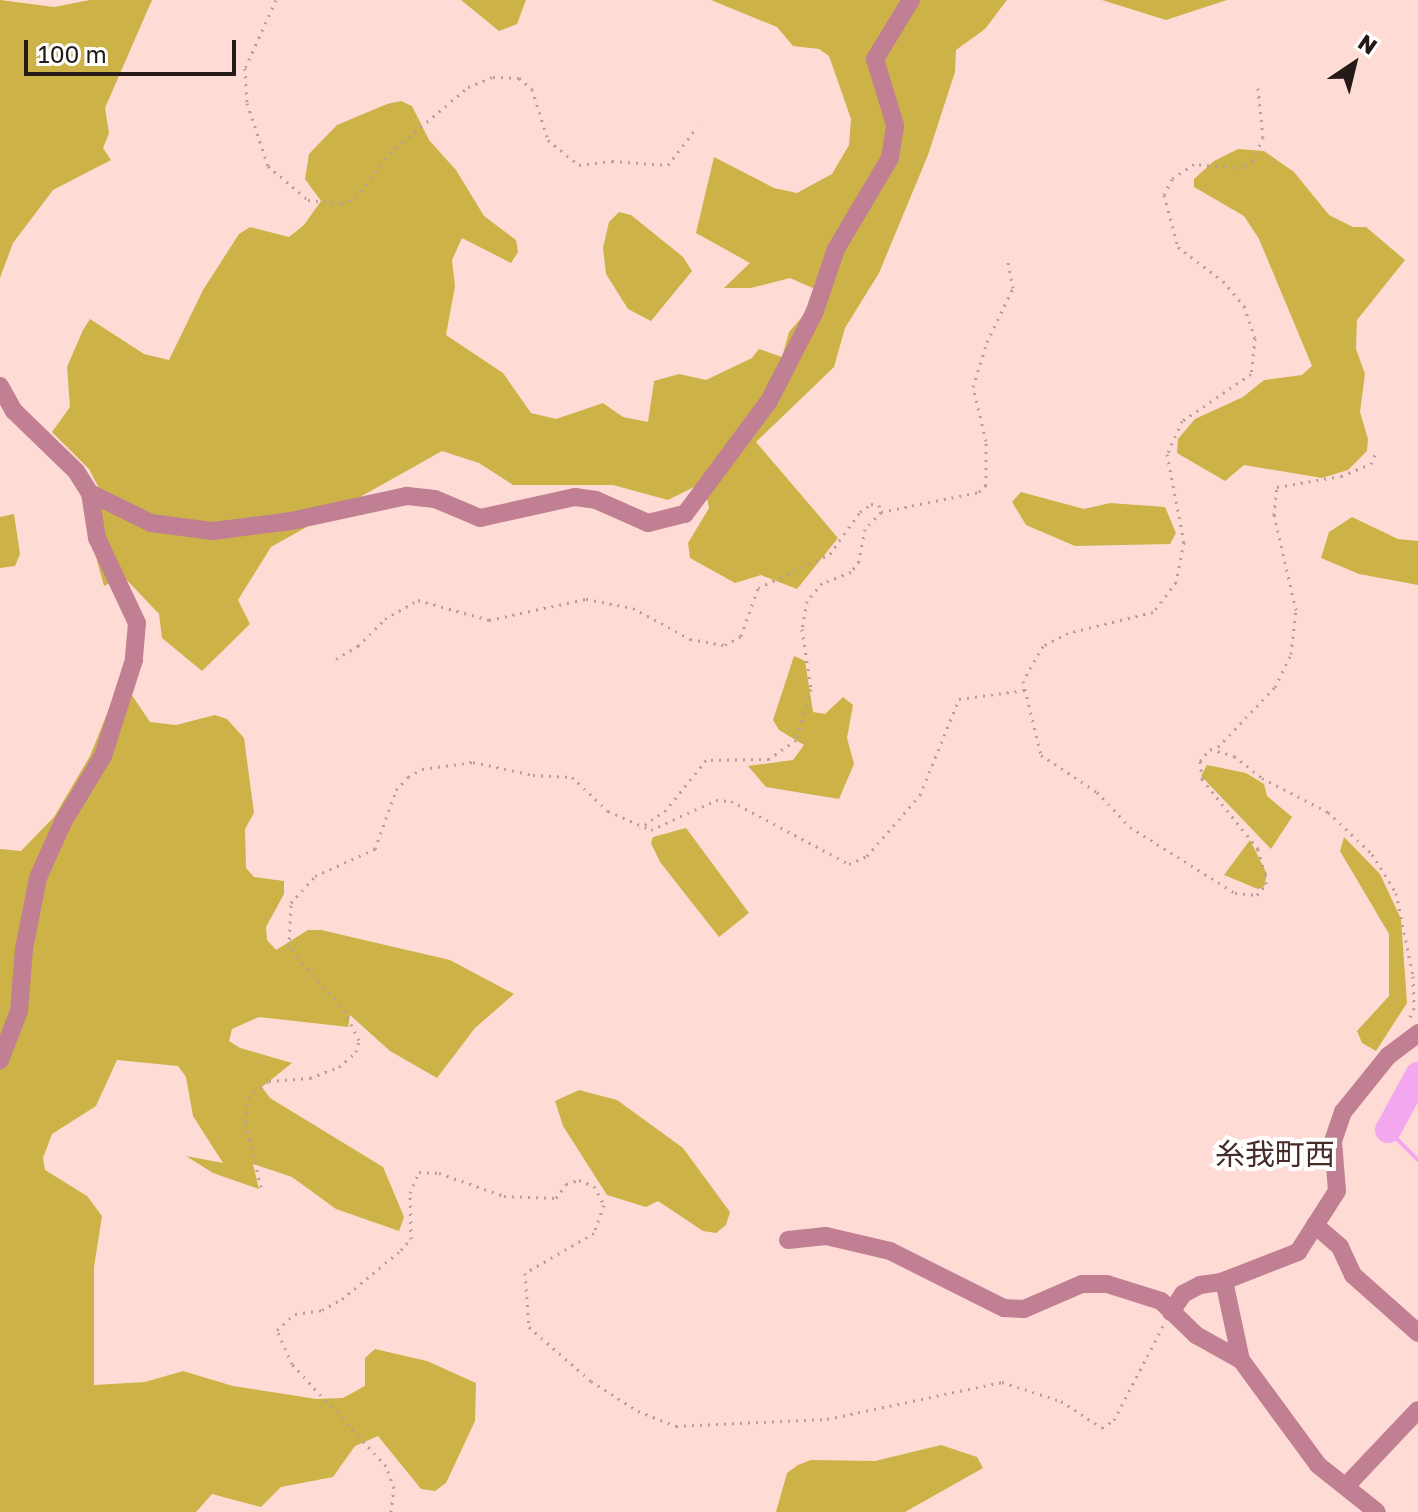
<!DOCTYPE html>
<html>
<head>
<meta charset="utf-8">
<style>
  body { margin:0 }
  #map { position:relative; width:1418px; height:1512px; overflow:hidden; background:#fedcd5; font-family:"Golos Text","Noto Sans JP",sans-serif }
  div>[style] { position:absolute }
  .forest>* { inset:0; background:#cdb247 }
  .stream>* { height:4px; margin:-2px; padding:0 2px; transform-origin:2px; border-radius:2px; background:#f3a7ef }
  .river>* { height:26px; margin:-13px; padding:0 13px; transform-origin:13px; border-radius:13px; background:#f3a7ef }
  .path>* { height:3px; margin-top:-1.5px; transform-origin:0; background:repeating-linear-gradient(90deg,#b99f99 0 2px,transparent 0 8px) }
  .minor>* { height:18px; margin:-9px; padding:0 9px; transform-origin:9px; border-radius:9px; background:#c17f93 }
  span { translate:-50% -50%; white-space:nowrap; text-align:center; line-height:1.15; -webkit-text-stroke:8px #fff; paint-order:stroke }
  .quarter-label { font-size:30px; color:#452c27 }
  .north { position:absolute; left:1314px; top:24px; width:80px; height:80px; -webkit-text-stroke:6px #fff; paint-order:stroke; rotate:35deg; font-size:22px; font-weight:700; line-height:32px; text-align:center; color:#251a17 }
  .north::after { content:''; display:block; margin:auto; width:28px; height:36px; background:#251a17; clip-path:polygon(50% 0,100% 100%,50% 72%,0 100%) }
  .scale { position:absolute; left:24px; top:40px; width:212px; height:36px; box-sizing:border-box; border:4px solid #251a17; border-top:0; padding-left:10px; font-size:24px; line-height:28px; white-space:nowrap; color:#251a17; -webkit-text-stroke:6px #fff; paint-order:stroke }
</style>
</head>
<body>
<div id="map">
  <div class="forest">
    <i style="clip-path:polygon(0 0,54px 7px,90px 0,152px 0,105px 108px,109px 133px,103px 148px,111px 160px,53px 190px,13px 243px,0 278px)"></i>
    <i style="clip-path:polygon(461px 0,526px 0,517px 24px,499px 31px)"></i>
    <i style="clip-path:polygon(711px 0,1007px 0,985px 29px,956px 50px,955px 72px,928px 155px,879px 273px,845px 328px,834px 367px,756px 442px,838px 538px,797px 589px,761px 575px,735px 583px,690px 558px,688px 543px,709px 508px,704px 482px,668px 500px,613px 485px,513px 485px,479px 463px,442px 451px,271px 547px,238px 600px,250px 624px,202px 671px,162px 638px,159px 614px,124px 577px,104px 586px,93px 546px,102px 520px,102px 494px,89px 469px,52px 432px,70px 407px,67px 367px,83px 330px,90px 319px,144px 354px,169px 360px,203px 290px,239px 234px,250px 227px,289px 237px,304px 225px,321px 201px,305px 179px,309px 154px,337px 125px,387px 104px,401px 101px,412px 106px,429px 140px,456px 170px,484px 216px,516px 240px,518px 252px,511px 263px,462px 238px,452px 260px,455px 286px,446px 335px,503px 373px,531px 413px,556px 419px,603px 403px,623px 417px,648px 422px,654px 381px,679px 374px,706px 380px,752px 358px,759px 349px,782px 357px,789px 332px,815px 302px,815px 289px,790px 278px,751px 288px,724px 288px,750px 263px,696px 233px,714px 157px,774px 188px,797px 193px,832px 174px,849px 145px,851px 119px,829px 56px,819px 49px,793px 46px,777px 27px)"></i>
    <i style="clip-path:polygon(1102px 0,1227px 0,1166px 20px)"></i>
    <i style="clip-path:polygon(1238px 149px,1264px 151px,1294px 172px,1329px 215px,1353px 227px,1366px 227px,1405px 260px,1357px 320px,1356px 349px,1365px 374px,1360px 412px,1368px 439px,1367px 451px,1348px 470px,1322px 478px,1244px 465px,1225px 481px,1177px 453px,1178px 439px,1195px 419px,1243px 397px,1264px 380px,1302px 375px,1312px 366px,1259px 239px,1244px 216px,1194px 187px,1194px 179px,1214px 161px)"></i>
    <i style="clip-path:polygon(619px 212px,631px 215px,683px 257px,692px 271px,651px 321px,628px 309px,606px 274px,603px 248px,609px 222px)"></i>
    <i style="clip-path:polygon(1021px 492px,1084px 509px,1110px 503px,1165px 507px,1176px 533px,1170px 544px,1075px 546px,1026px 525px,1012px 502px)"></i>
    <i style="clip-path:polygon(14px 514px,20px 554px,15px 566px,0 568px,0 517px)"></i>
    <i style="clip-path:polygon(1352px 517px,1398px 539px,1418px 541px,1418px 585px,1359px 574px,1321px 558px,1329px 532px)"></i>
    <i style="clip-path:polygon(794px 656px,805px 661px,813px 712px,825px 714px,843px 697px,853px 705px,847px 738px,854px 764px,839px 799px,766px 787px,748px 766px,793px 760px,804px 745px,779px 730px,773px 720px)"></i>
    <i style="clip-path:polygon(121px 679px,150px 722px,176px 725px,215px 715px,227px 719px,244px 738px,254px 813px,245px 829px,246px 868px,254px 877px,284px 881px,284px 894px,266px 927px,267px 940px,276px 950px,308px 930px,321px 930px,450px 960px,514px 994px,475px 1028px,437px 1078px,390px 1051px,350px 1015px,348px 1027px,259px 1017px,232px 1029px,229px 1041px,240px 1048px,292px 1063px,262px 1087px,270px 1098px,383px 1167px,404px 1217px,399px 1231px,336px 1209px,292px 1177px,253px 1164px,259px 1189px,213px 1173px,186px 1156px,223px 1163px,193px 1116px,186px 1077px,178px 1066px,117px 1060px,96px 1106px,52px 1134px,43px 1158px,45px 1170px,87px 1196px,102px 1216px,94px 1267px,94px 1385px,145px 1382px,183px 1371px,233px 1386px,316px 1399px,343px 1398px,365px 1386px,365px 1358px,375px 1349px,427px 1361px,476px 1383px,475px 1421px,446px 1483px,435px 1491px,421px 1489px,378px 1436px,355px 1446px,333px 1477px,281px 1487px,261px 1507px,212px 1494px,196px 1512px,0 1512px,0 849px,21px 851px,54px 817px,90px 756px)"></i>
    <i style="clip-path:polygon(1207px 765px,1246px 773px,1264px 784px,1267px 796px,1292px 817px,1271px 849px,1201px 776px)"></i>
    <i style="clip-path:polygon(686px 828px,749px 913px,719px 937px,660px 862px,651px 843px,653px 837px)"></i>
    <i style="clip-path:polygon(1344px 837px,1380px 874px,1401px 919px,1407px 1003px,1376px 1051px,1362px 1043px,1357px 1031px,1389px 996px,1389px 934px,1340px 851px)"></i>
    <i style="clip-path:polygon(1250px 840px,1267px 874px,1264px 887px,1258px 889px,1224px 875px)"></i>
    <i style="clip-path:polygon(579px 1090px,617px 1100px,683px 1148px,730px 1212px,726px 1225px,716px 1233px,703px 1231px,658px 1201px,646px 1207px,607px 1195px,563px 1126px,555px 1101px)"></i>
    <i style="clip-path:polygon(941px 1445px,977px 1457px,983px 1468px,905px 1512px,776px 1512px,787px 1473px,798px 1465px,811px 1460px,875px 1461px)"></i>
  </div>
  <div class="stream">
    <i style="left:1388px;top:1130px;width:42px;rotate:45deg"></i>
  </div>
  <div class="river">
    <i style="left:1388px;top:1130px;width:63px;rotate:-61.4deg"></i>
  </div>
  <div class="path">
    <i style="left:276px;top:0;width:75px;rotate:114.5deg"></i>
    <i style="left:245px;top:68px;width:35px;rotate:87deg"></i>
    <i style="left:247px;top:103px;width:66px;rotate:71.6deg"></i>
    <i style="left:268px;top:166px;width:52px;rotate:40.4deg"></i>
    <i style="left:308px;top:200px;width:33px;rotate:5deg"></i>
    <i style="left:341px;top:203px;width:16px;rotate:-18deg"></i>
    <i style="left:356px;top:198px;width:56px;rotate:-52.9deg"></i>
    <i style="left:390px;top:153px;width:102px;rotate:-40.2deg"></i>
    <i style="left:468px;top:87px;width:27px;rotate:-22deg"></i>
    <i style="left:493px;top:77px;width:26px;rotate:2deg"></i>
    <i style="left:519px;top:78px;width:17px;rotate:40deg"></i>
    <i style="left:532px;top:89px;width:53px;rotate:72.6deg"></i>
    <i style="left:548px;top:140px;width:40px;rotate:39deg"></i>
    <i style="left:579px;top:165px;width:33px;rotate:-7deg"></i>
    <i style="left:612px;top:161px;width:56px;rotate:4.1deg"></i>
    <i style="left:668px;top:165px;width:48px;rotate:-52.7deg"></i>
    <i style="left:1258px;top:88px;width:49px;rotate:84.2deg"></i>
    <i style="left:1263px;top:137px;width:25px;rotate:113deg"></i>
    <i style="left:1253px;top:160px;width:14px;rotate:146deg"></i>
    <i style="left:1241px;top:168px;width:47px;rotate:-175.1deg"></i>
    <i style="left:1194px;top:164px;width:27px;rotate:146deg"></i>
    <i style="left:1172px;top:179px;width:18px;rotate:117deg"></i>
    <i style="left:1164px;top:195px;width:54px;rotate:74.9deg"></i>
    <i style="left:1178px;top:247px;width:56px;rotate:37.1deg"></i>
    <i style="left:1223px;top:281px;width:33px;rotate:50deg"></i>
    <i style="left:1244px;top:306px;width:34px;rotate:71deg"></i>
    <i style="left:1255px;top:338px;width:36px;rotate:96deg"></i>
    <i style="left:1251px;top:374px;width:83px;rotate:145.7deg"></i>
    <i style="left:1182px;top:421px;width:36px;rotate:114deg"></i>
    <i style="left:1167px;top:454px;width:90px;rotate:79.1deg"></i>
    <i style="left:1184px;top:542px;width:41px;rotate:101.3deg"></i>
    <i style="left:1176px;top:582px;width:38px;rotate:127deg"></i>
    <i style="left:1153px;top:612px;width:88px;rotate:166.1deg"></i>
    <i style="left:1068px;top:633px;width:28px;rotate:153deg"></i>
    <i style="left:1043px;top:646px;width:40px;rotate:119.7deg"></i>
    <i style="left:1023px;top:681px;width:76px;rotate:76.3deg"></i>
    <i style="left:1041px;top:755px;width:67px;rotate:33.5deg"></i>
    <i style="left:1097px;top:792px;width:48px;rotate:46.7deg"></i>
    <i style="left:1130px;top:827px;width:124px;rotate:32.2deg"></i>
    <i style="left:1235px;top:893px;width:22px;rotate:5deg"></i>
    <i style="left:1257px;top:895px;width:14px;rotate:-51deg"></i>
    <i style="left:1266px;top:884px;width:10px;rotate:-96deg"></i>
    <i style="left:1265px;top:874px;width:26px;rotate:-106deg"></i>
    <i style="left:1258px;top:849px;width:90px;rotate:-128.7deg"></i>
    <i style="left:1202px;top:779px;width:18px;rotate:-96deg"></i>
    <i style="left:1200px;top:761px;width:16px;rotate:-50deg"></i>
    <i style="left:1210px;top:749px;width:25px;rotate:16deg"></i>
    <i style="left:1234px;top:756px;width:36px;rotate:38deg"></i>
    <i style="left:1262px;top:778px;width:74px;rotate:27.3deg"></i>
    <i style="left:1328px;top:812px;width:61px;rotate:43.7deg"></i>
    <i style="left:1372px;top:854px;width:46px;rotate:58.4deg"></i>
    <i style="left:1396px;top:893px;width:85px;rotate:78.4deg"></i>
    <i style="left:1413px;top:976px;width:32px;rotate:88deg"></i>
    <i style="left:1414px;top:1008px;width:12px;rotate:114deg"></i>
    <i style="left:881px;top:512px;width:100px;rotate:-11.5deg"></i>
    <i style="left:979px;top:492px;width:10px;rotate:-45deg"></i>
    <i style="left:986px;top:485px;width:44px;rotate:-90deg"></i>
    <i style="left:986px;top:441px;width:56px;rotate:-103.5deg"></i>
    <i style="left:973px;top:387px;width:47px;rotate:-72.7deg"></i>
    <i style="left:987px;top:342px;width:60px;rotate:-64.3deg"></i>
    <i style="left:1013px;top:288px;width:32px;rotate:-101deg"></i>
    <i style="left:336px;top:659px;width:26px;rotate:-31deg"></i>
    <i style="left:358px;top:646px;width:38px;rotate:-45deg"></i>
    <i style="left:385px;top:619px;width:38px;rotate:-30deg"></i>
    <i style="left:418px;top:600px;width:74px;rotate:15.7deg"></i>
    <i style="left:489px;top:620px;width:99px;rotate:-12.2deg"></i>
    <i style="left:586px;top:599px;width:48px;rotate:10.8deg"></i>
    <i style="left:633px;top:608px;width:65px;rotate:28.5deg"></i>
    <i style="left:690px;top:639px;width:36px;rotate:10deg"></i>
    <i style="left:725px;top:645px;width:18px;rotate:-29deg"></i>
    <i style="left:741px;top:636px;width:51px;rotate:-70.5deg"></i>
    <i style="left:758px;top:588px;width:80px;rotate:-25.3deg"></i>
    <i style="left:830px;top:554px;width:52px;rotate:-54.5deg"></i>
    <i style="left:860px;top:512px;width:14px;rotate:-36deg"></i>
    <i style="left:871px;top:504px;width:8px;rotate:7deg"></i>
    <i style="left:879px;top:505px;width:7px;rotate:74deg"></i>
    <i style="left:881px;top:512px;width:23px;rotate:133deg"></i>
    <i style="left:865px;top:529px;width:33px;rotate:101deg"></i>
    <i style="left:859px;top:561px;width:14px;rotate:126deg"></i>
    <i style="left:851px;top:572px;width:31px;rotate:159deg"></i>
    <i style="left:822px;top:583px;width:23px;rotate:130deg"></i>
    <i style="left:807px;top:601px;width:28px;rotate:100deg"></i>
    <i style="left:802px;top:629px;width:61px;rotate:81.5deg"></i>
    <i style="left:811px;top:689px;width:53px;rotate:106.4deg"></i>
    <i style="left:796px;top:740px;width:33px;rotate:145deg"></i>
    <i style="left:769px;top:759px;width:63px;rotate:179.1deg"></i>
    <i style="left:706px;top:760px;width:64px;rotate:128.7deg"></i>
    <i style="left:666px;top:810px;width:32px;rotate:145deg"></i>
    <i style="left:1218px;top:747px;width:83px;rotate:-46.5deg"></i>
    <i style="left:1275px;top:687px;width:37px;rotate:-64deg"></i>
    <i style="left:1291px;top:654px;width:44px;rotate:-83.5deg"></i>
    <i style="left:1296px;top:610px;width:98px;rotate:-103deg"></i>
    <i style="left:1274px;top:515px;width:28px;rotate:-84deg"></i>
    <i style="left:1277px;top:487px;width:65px;rotate:-9.8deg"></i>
    <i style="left:1341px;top:476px;width:32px;rotate:-22deg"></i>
    <i style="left:1371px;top:464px;width:15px;rotate:-67deg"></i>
    <i style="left:261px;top:1187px;width:68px;rotate:-103.6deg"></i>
    <i style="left:245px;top:1121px;width:23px;rotate:-83deg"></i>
    <i style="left:248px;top:1098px;width:27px;rotate:-39deg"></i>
    <i style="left:269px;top:1081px;width:41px;rotate:-4.2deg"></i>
    <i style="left:310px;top:1078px;width:31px;rotate:-21deg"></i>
    <i style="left:339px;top:1067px;width:23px;rotate:-41deg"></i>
    <i style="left:356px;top:1052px;width:12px;rotate:-76deg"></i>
    <i style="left:359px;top:1040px;width:31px;rotate:-117deg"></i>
    <i style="left:345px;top:1012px;width:86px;rotate:-130.7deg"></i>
    <i style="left:289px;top:947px;width:44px;rotate:-87.4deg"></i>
    <i style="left:291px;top:903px;width:36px;rotate:-48deg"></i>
    <i style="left:315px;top:876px;width:66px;rotate:-24.2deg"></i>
    <i style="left:375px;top:849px;width:63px;rotate:-70.4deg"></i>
    <i style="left:396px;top:790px;width:18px;rotate:-47deg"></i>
    <i style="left:408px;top:777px;width:16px;rotate:-30deg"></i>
    <i style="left:422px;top:769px;width:51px;rotate:-7.8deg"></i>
    <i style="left:473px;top:762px;width:61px;rotate:12.2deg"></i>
    <i style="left:533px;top:775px;width:39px;rotate:3deg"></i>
    <i style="left:572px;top:777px;width:50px;rotate:43.4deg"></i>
    <i style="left:608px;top:811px;width:47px;rotate:23.8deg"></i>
    <i style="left:651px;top:830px;width:72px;rotate:-24.8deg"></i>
    <i style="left:716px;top:800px;width:15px;rotate:4deg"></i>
    <i style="left:731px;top:801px;width:134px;rotate:28.1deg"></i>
    <i style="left:849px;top:864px;width:20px;rotate:-24deg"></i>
    <i style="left:867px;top:856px;width:81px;rotate:-49deg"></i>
    <i style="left:920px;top:795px;width:104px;rotate:-67.9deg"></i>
    <i style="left:959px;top:699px;width:67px;rotate:-7.8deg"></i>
    <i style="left:391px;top:1512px;width:24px;rotate:-83deg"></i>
    <i style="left:394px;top:1488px;width:23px;rotate:-110deg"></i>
    <i style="left:386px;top:1466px;width:139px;rotate:-132.7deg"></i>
    <i style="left:292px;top:1364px;width:37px;rotate:-114deg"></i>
    <i style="left:277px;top:1330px;width:24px;rotate:-42deg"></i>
    <i style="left:295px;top:1314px;width:27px;rotate:-8deg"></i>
    <i style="left:322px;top:1310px;width:23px;rotate:-29deg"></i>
    <i style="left:342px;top:1299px;width:77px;rotate:-39.7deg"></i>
    <i style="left:401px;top:1250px;width:15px;rotate:-48deg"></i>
    <i style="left:411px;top:1239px;width:46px;rotate:-91.2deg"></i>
    <i style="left:410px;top:1193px;width:23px;rotate:-67deg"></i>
    <i style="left:419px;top:1172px;width:20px;rotate:3deg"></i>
    <i style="left:439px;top:1173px;width:69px;rotate:19.5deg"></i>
    <i style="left:504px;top:1196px;width:52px;rotate:2.2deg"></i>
    <i style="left:556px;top:1198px;width:17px;rotate:-54deg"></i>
    <i style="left:566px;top:1184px;width:14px;rotate:-17deg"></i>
    <i style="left:579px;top:1180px;width:16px;rotate:22deg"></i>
    <i style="left:594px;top:1186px;width:21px;rotate:62deg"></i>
    <i style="left:604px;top:1205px;width:30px;rotate:110deg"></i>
    <i style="left:594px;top:1233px;width:80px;rotate:149.9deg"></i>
    <i style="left:525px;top:1273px;width:54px;rotate:85.8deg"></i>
    <i style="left:529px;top:1327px;width:82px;rotate:41.1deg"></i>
    <i style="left:591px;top:1381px;width:56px;rotate:32.6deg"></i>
    <i style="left:638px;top:1411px;width:41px;rotate:21.5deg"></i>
    <i style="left:676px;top:1426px;width:151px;rotate:-2.7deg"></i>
    <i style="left:827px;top:1419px;width:179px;rotate:-11.9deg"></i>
    <i style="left:1002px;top:1382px;width:62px;rotate:17.9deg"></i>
    <i style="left:1061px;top:1401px;width:49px;rotate:33.4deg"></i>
    <i style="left:1102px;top:1428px;width:14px;rotate:-34deg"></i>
    <i style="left:1114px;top:1420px;width:106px;rotate:-62.5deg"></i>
  </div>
  <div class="minor">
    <i style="left:0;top:386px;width:29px;rotate:61deg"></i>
    <i style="left:14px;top:411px;width:86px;rotate:44.1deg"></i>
    <i style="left:76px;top:471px;width:26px;rotate:58deg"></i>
    <i style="left:90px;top:493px;width:46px;rotate:81.2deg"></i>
    <i style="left:97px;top:538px;width:94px;rotate:64.8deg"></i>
    <i style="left:137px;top:623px;width:37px;rotate:95deg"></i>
    <i style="left:134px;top:660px;width:101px;rotate:107.9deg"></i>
    <i style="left:103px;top:756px;width:77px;rotate:121.2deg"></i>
    <i style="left:63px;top:822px;width:61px;rotate:114.1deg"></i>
    <i style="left:38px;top:878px;width:72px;rotate:101.2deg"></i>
    <i style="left:24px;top:949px;width:62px;rotate:94.6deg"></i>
    <i style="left:19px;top:1011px;width:53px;rotate:111.2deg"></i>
    <i style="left:90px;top:493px;width:68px;rotate:26.2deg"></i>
    <i style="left:151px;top:523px;width:63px;rotate:7.4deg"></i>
    <i style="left:213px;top:531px;width:79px;rotate:-7.3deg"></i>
    <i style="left:291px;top:521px;width:119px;rotate:-12.2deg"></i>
    <i style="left:407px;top:496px;width:28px;rotate:6deg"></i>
    <i style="left:435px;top:499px;width:49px;rotate:22.9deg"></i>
    <i style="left:480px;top:518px;width:97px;rotate:-12.5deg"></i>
    <i style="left:575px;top:497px;width:21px;rotate:8deg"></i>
    <i style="left:596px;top:500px;width:57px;rotate:23.9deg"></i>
    <i style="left:648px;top:523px;width:38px;rotate:-14deg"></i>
    <i style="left:685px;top:514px;width:141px;rotate:-53.4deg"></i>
    <i style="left:769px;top:401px;width:101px;rotate:-62.9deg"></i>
    <i style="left:815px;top:311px;width:65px;rotate:-71.3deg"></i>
    <i style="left:836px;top:249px;width:106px;rotate:-59.3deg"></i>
    <i style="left:890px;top:158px;width:33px;rotate:-81deg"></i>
    <i style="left:895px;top:125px;width:69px;rotate:-106.9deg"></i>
    <i style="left:875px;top:59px;width:69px;rotate:-58.6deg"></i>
    <i style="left:1315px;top:1225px;width:33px;rotate:41deg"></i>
    <i style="left:1340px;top:1247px;width:31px;rotate:65deg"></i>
    <i style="left:1353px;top:1275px;width:87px;rotate:41.7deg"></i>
    <i style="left:788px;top:1240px;width:38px;rotate:-6deg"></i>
    <i style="left:826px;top:1236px;width:66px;rotate:13.2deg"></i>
    <i style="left:890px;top:1251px;width:127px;rotate:26.6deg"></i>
    <i style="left:1004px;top:1308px;width:20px;rotate:3deg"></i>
    <i style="left:1024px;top:1309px;width:63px;rotate:-23.3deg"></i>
    <i style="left:1082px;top:1284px;width:25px"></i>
    <i style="left:1107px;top:1284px;width:57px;rotate:17.5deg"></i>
    <i style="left:1161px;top:1301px;width:49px;rotate:44.2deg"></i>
    <i style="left:1196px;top:1335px;width:51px;rotate:29.1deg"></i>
    <i style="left:1241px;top:1360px;width:130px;rotate:53.7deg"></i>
    <i style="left:1318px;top:1465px;width:75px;rotate:38.5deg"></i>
    <i style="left:1224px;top:1281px;width:81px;rotate:77.9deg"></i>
    <i style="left:1171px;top:1312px;width:22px;rotate:-56deg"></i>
    <i style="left:1183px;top:1294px;width:19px;rotate:-28deg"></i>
    <i style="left:1200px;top:1285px;width:21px;rotate:-8deg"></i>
    <i style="left:1221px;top:1282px;width:83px;rotate:-21.3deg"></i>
    <i style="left:1298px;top:1252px;width:72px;rotate:-57.4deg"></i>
    <i style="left:1337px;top:1191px;width:50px;rotate:-94.6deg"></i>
    <i style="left:1333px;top:1141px;width:31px;rotate:-71deg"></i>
    <i style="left:1343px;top:1112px;width:72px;rotate:-51.2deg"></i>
    <i style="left:1388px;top:1056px;width:38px;rotate:-37deg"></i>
    <i style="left:1347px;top:1485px;width:103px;rotate:-46.6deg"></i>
  </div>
  <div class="quarter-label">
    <span style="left:1275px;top:1154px">糸我町西</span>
  </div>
  <div class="north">N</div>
  <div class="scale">100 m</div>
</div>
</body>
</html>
